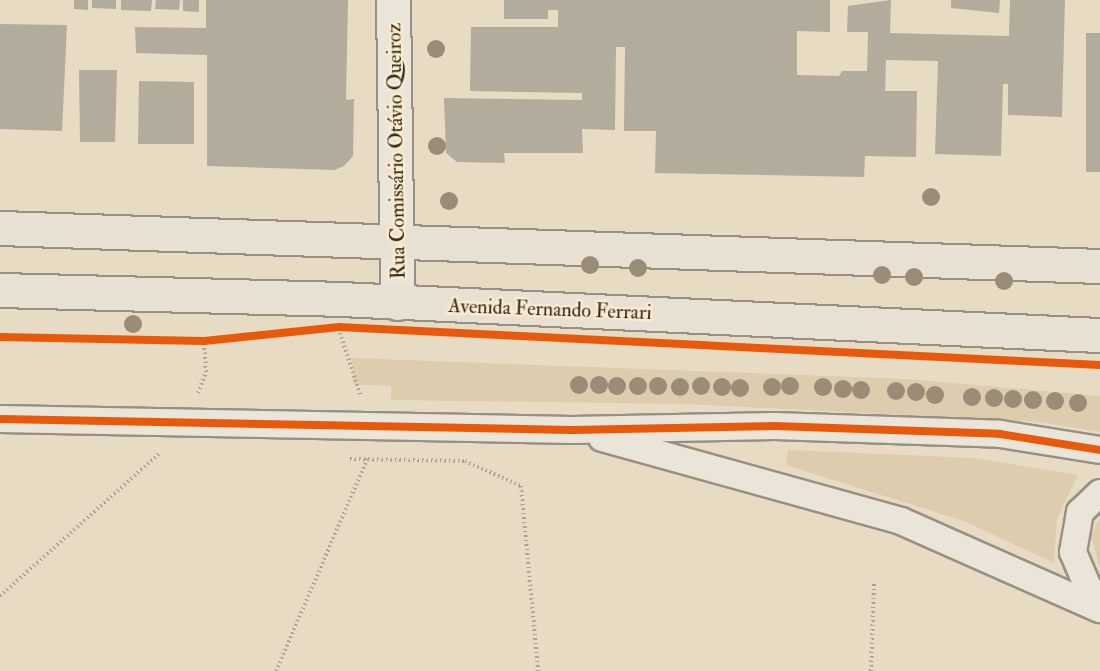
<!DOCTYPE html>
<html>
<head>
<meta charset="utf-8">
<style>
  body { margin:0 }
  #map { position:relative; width:1100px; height:671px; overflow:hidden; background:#e7dbc4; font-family:"IM FELL Double Pica",serif }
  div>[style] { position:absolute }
  .green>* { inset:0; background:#ddccad }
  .building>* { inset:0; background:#b3ab9b }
  .path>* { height:4px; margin-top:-2px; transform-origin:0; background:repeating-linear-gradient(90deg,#a9a39a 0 1.5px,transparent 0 4.5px) }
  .roads { filter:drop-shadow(2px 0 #989082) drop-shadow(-2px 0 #989082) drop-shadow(0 2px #989082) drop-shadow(0 -2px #989082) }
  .minor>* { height:26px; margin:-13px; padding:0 13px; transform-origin:13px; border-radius:13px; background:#eae4d9 }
  .tertiary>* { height:33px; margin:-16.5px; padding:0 16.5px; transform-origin:16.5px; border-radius:16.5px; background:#eae4d9 }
  .primary>* { height:33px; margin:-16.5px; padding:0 16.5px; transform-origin:16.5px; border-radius:16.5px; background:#e7e0d3 }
  .cycleway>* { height:8px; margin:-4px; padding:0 4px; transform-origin:4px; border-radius:4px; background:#e8590c }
  .trees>* { width:18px; height:18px; margin:-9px; border-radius:50%; background:#9b8c78 }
  span { translate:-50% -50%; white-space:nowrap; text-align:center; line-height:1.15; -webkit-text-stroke:5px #f9ebcf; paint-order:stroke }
  .street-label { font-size:20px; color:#332619 }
</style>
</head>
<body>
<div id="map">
  <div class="green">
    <i style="clip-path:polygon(352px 358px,907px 379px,1100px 396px,1100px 432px,1041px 422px,686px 404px,391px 400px,391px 386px,353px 384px)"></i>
    <i style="clip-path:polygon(788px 450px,973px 458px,1078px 475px,1057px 518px,1054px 563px,964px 521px,786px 465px)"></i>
    <i style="clip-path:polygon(1100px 517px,1100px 570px,1091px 536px)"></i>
  </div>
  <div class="building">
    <i style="clip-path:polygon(74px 0,88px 0,88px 10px,74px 9px)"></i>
    <i style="clip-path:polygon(92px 0,116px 0,116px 9px,92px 8px)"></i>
    <i style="clip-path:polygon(121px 0,152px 0,151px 11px,121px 10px)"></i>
    <i style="clip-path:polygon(156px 0,180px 0,179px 10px,155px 9px)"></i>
    <i style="clip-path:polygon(183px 0,199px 0,199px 12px,183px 11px)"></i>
    <i style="clip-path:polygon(206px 0,348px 0,346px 100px,354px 99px,353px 156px,344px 166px,334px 170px,207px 166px,207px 55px,136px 53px,135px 27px,206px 28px)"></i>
    <i style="clip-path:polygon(504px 0,830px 0,830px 32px,797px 31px,797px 75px,839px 76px,842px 71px,867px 71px,868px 32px,847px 32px,848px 6px,891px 0,890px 33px,1009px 36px,1010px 0,1065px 0,1062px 117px,1008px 115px,1008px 84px,1003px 84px,1001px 156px,935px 154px,938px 61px,886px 60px,885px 91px,917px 91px,916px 157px,865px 156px,864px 177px,655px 173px,656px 131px,624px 131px,625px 47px,616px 47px,615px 130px,582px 129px,583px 153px,504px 153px,505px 163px,457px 162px,446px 153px,444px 98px,582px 100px,582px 93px,470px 91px,471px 27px,558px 27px,558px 10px,548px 10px,548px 19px,504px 19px)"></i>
    <i style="clip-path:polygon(951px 0,1000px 0,999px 13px,951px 8px)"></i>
    <i style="clip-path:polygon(0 24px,67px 25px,62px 131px,0 129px)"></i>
    <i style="clip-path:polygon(1086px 33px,1100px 33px,1100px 172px,1086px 172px)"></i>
    <i style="clip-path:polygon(79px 70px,117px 70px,115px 142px,80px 142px)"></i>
    <i style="clip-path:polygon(139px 81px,194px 82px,194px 144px,138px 144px)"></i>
  </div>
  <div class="path">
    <i style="left:340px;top:333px;width:67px;rotate:71.8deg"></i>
    <i style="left:198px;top:393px;width:22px;rotate:-69deg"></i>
    <i style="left:206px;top:372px;width:31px;rotate:-94deg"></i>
    <i style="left:350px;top:459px;width:115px;rotate:1deg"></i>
    <i style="left:465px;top:461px;width:61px;rotate:24.1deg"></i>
    <i style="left:521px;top:486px;width:186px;rotate:84.7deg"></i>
    <i style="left:0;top:596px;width:216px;rotate:-41.8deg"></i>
    <i style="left:276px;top:671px;width:233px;rotate:-66.7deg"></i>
    <i style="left:871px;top:671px;width:87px;rotate:-88deg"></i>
  </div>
  <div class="roads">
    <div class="minor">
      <i style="left:0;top:419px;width:572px;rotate:1.1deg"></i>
      <i style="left:572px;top:430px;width:203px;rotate:-1.1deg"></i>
      <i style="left:775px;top:426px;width:225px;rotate:2deg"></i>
      <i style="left:1000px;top:434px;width:101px;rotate:9.1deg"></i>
      <i style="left:602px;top:438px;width:310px;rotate:15.5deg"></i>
      <i style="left:901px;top:521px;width:218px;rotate:23.9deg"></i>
      <i style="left:1100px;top:493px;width:28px;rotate:136deg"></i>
      <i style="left:1080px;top:512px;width:41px;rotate:99.9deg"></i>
      <i style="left:1073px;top:552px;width:39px;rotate:67deg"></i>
      <i style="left:1088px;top:588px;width:16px;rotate:40deg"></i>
    </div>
    <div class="tertiary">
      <i style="left:393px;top:0;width:303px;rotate:89.2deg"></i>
    </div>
    <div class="primary">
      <i style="left:0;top:228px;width:1101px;rotate:1.98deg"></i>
      <i style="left:0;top:290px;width:341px;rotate:1.5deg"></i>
      <i style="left:341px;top:299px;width:760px;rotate:2.72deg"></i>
    </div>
  </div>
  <div class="cycleway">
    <i style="left:0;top:337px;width:204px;rotate:1.1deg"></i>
    <i style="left:204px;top:341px;width:136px;rotate:-5.9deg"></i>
    <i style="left:339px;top:327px;width:762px;rotate:2.86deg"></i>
    <i style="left:0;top:419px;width:572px;rotate:1.1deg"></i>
    <i style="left:572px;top:430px;width:203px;rotate:-1.1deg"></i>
    <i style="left:775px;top:426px;width:225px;rotate:2deg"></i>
    <i style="left:1000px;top:434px;width:101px;rotate:9.1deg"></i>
  </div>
  <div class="trees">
    <i style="left:436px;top:49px"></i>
    <i style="left:437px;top:146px"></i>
    <i style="left:931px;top:197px"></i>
    <i style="left:449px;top:201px"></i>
    <i style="left:590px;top:265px"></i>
    <i style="left:638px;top:268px"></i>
    <i style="left:882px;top:275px"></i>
    <i style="left:914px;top:277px"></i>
    <i style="left:1004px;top:281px"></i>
    <i style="left:133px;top:324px"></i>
    <i style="left:579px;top:385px"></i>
    <i style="left:599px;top:385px"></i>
    <i style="left:617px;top:386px"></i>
    <i style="left:638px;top:386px"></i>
    <i style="left:658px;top:386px"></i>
    <i style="left:701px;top:386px"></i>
    <i style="left:790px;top:386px"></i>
    <i style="left:680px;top:387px"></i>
    <i style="left:722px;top:387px"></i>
    <i style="left:772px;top:387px"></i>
    <i style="left:823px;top:387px"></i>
    <i style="left:740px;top:388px"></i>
    <i style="left:843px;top:389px"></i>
    <i style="left:861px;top:390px"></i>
    <i style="left:896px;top:391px"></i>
    <i style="left:916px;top:392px"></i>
    <i style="left:935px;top:395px"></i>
    <i style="left:972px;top:397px"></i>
    <i style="left:994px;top:398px"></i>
    <i style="left:1013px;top:399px"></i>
    <i style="left:1033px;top:400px"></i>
    <i style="left:1055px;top:401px"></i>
    <i style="left:1078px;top:403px"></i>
  </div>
  <div class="street-label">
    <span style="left:396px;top:151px;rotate:-91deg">Rua Comissário Otávio Queiroz</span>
    <span style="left:550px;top:309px;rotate:2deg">Avenida Fernando Ferrari</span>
  </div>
</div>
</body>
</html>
